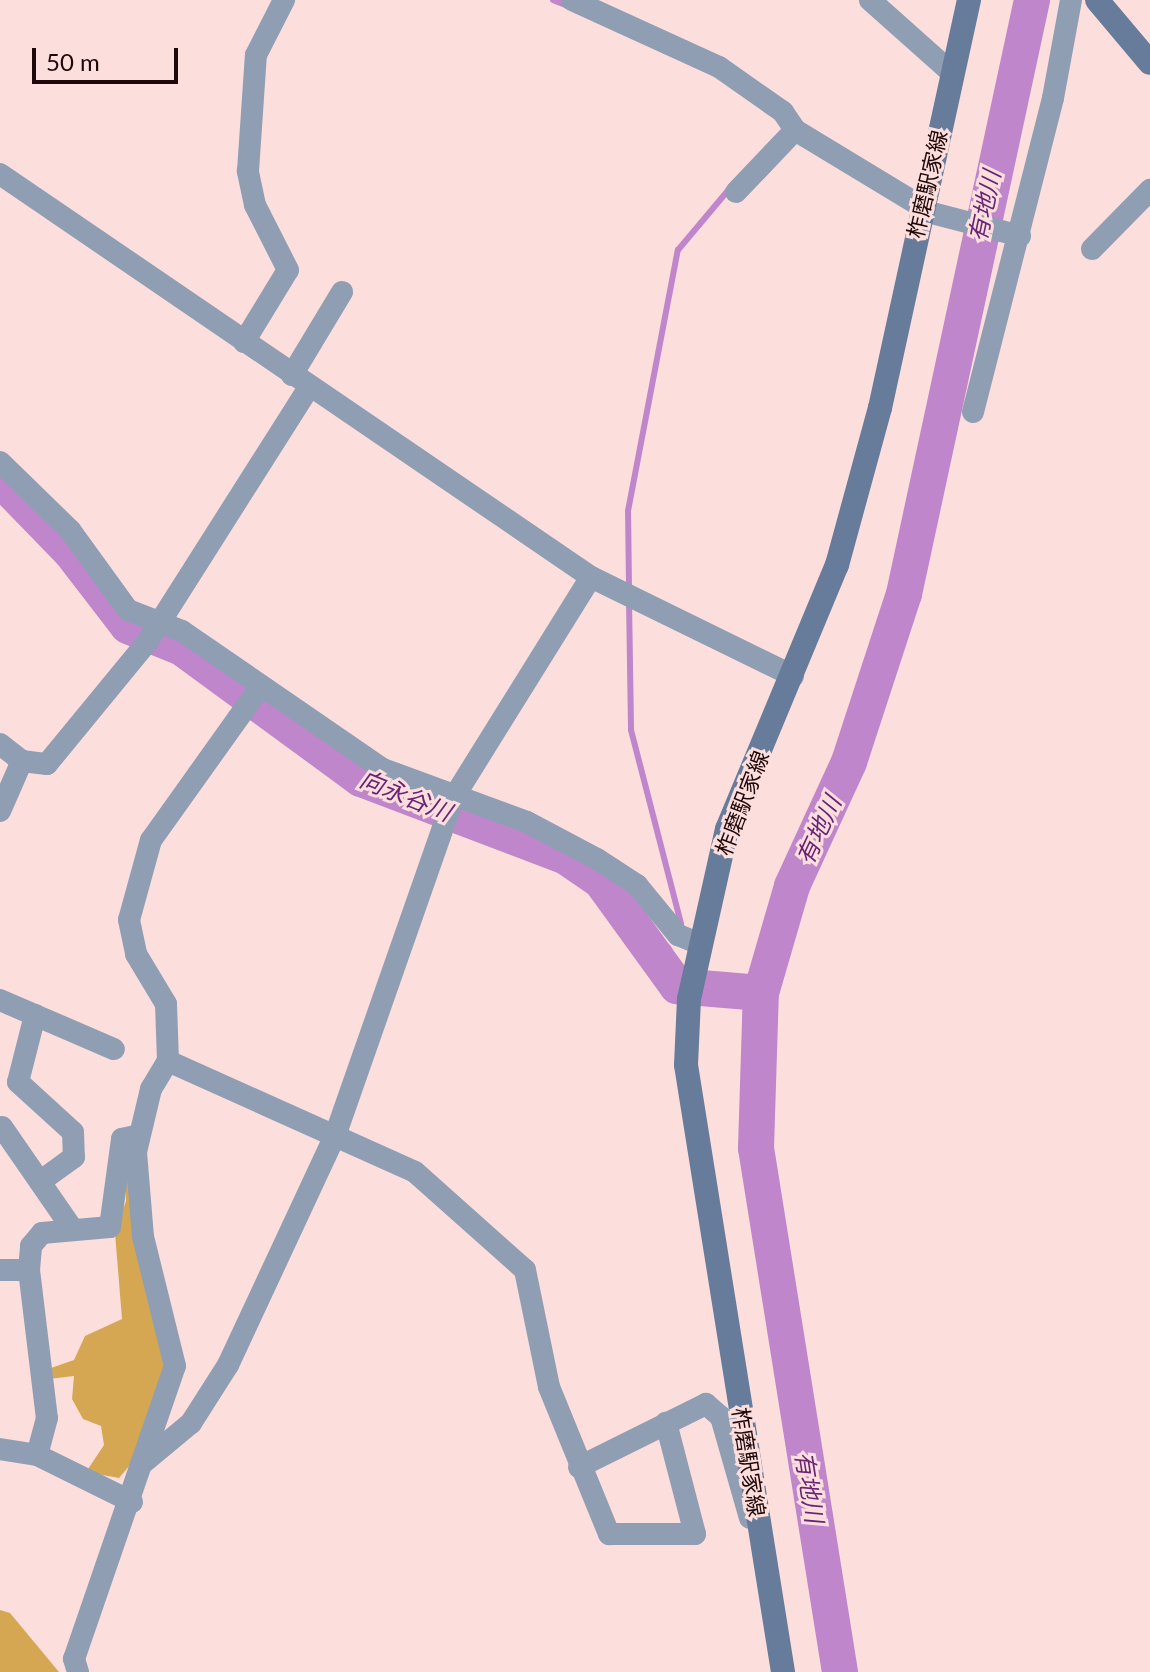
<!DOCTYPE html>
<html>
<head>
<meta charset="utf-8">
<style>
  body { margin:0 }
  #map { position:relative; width:1150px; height:1672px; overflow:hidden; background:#fcdfdd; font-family:Lato,"Noto Sans JP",sans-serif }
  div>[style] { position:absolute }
  .forest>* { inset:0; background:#d6a753 }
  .stream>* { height:6px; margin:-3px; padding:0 3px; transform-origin:3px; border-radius:3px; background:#bf86cb }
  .river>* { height:36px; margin:-18px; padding:0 18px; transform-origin:18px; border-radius:18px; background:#bf86cb }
  .street>* { height:22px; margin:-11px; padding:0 11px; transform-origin:11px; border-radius:11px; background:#909eb4 }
  .secondary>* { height:24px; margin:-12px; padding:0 12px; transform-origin:12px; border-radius:12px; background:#677b9b }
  span { translate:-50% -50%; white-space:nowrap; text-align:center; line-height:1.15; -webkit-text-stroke:6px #fcdfdd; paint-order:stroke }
  .street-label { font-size:22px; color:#1f0809 }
  .water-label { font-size:24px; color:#692477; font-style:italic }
  .scale { position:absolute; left:32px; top:48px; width:146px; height:36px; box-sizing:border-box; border:4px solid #1f0809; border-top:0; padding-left:10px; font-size:24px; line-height:28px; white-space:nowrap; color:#1f0809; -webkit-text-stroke:6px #fcdfdd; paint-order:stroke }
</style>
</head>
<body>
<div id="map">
  <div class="forest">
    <i style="clip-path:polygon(125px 1150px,170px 1366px,136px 1458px,119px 1478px,86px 1472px,104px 1445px,101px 1426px,83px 1419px,72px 1399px,74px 1376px,49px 1379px,48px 1369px,74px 1360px,85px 1336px,122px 1319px,115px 1233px,126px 1201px)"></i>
    <i style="clip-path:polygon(0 1610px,10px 1613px,59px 1672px,0 1672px)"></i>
  </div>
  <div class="stream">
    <i style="left:553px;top:0;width:16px;rotate:22deg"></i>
    <i style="left:629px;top:589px;width:78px;rotate:-90.7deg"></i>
    <i style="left:628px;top:511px;width:266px;rotate:-79.2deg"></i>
    <i style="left:678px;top:250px;width:81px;rotate:-50deg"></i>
    <i style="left:629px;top:600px;width:130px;rotate:89.1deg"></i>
    <i style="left:631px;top:730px;width:200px;rotate:75.5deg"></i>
    <i style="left:656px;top:958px;width:16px;rotate:-38deg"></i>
  </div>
  <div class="river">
    <i style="left:0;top:479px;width:102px;rotate:45.8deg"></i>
    <i style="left:71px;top:552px;width:93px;rotate:52.4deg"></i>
    <i style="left:128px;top:626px;width:58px;rotate:22.2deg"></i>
    <i style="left:182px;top:648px;width:222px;rotate:36.2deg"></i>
    <i style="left:361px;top:779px;width:219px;rotate:20.8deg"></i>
    <i style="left:566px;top:857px;width:42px;rotate:34.4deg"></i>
    <i style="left:601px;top:881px;width:130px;rotate:54.1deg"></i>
    <i style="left:677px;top:986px;width:84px;rotate:4.8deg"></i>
    <i style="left:840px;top:1672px;width:531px;rotate:-99.11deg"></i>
    <i style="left:756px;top:1148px;width:155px;rotate:-88.2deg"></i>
    <i style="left:761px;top:993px;width:111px;rotate:-73.8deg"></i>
    <i style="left:792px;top:886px;width:136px;rotate:-65.3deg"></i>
    <i style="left:849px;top:762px;width:177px;rotate:-71.9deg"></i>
    <i style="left:904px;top:594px;width:608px;rotate:-77.84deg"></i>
  </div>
  <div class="street">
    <i style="left:572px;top:0;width:162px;rotate:24.5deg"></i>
    <i style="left:719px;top:67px;width:78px;rotate:35.1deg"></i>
    <i style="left:783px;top:112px;width:22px;rotate:56deg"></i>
    <i style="left:870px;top:0;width:111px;rotate:41.7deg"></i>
    <i style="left:0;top:174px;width:715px;rotate:34.29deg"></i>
    <i style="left:591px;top:577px;width:225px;rotate:26.1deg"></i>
    <i style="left:736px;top:192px;width:86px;rotate:-46.4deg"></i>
    <i style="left:795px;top:130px;width:160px;rotate:31.2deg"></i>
    <i style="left:932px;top:213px;width:91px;rotate:14.6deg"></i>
    <i style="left:1092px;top:249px;width:83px;rotate:-45.5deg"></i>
    <i style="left:244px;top:342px;width:84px;rotate:-58.6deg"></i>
    <i style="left:288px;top:270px;width:73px;rotate:-116.9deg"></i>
    <i style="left:255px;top:205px;width:35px;rotate:-102deg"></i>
    <i style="left:248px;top:171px;width:116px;rotate:-86.1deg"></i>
    <i style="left:256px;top:55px;width:62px;rotate:-63deg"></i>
    <i style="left:292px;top:375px;width:97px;rotate:-58.9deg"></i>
    <i style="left:973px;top:412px;width:324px;rotate:-75.7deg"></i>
    <i style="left:1053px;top:98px;width:100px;rotate:-79.6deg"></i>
    <i style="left:0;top:462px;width:98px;rotate:44.2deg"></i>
    <i style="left:70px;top:530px;width:99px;rotate:54.1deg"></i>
    <i style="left:128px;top:610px;width:58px;rotate:21.3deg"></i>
    <i style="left:182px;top:631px;width:244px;rotate:34.5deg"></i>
    <i style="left:383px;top:769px;width:153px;rotate:20.2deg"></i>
    <i style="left:527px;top:822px;width:79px;rotate:27.9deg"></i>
    <i style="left:597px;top:859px;width:48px;rotate:33deg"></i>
    <i style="left:637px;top:885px;width:65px;rotate:50.6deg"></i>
    <i style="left:678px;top:935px;width:24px;rotate:22deg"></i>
    <i style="left:261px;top:686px;width:189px;rotate:125.5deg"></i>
    <i style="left:151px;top:840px;width:83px;rotate:105.4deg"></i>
    <i style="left:129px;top:920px;width:35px;rotate:78deg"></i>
    <i style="left:136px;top:954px;width:58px;rotate:59deg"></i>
    <i style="left:166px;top:1004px;width:57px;rotate:88deg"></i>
    <i style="left:168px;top:1061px;width:271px;rotate:24.2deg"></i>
    <i style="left:415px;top:1172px;width:147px;rotate:41.7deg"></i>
    <i style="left:525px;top:1270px;width:119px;rotate:78.4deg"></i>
    <i style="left:549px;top:1387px;width:159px;rotate:67.8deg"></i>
    <i style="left:609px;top:1534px;width:86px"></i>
    <i style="left:695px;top:1534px;width:115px;rotate:-104.6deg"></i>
    <i style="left:0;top:744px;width:28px;rotate:38deg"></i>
    <i style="left:22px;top:761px;width:25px;rotate:7deg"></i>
    <i style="left:47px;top:764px;width:159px;rotate:-50.6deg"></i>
    <i style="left:148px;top:641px;width:301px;rotate:-57.6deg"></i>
    <i style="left:0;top:811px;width:55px;rotate:-66.3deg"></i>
    <i style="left:0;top:1000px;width:124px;rotate:23.3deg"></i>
    <i style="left:35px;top:1015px;width:69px;rotate:104.2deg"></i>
    <i style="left:18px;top:1082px;width:74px;rotate:42.3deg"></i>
    <i style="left:73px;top:1132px;width:25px;rotate:88deg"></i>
    <i style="left:74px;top:1157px;width:39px;rotate:144deg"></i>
    <i style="left:2px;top:1127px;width:121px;rotate:55.4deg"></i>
    <i style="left:0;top:1270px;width:29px"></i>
    <i style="left:29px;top:1270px;width:24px;rotate:-85deg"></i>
    <i style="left:31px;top:1246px;width:17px;rotate:-50deg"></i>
    <i style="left:42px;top:1233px;width:68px;rotate:-5deg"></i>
    <i style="left:110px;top:1227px;width:89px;rotate:-82.2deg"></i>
    <i style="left:122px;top:1139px;width:17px;rotate:-13deg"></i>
    <i style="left:29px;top:1270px;width:149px;rotate:83.1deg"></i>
    <i style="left:47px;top:1418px;width:38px;rotate:105deg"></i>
    <i style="left:0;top:1449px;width:37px;rotate:9deg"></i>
    <i style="left:37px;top:1455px;width:106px;rotate:26.3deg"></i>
    <i style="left:144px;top:1462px;width:61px;rotate:-39.7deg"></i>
    <i style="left:191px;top:1423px;width:69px;rotate:-57.5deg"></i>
    <i style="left:228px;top:1365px;width:253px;rotate:-65deg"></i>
    <i style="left:335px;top:1136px;width:359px;rotate:-70.7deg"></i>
    <i style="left:454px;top:797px;width:259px;rotate:-58.1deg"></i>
    <i style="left:579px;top:1467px;width:142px;rotate:-26.4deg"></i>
    <i style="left:706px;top:1404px;width:20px;rotate:41deg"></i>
    <i style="left:721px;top:1417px;width:105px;rotate:74deg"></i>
    <i style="left:78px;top:1672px;width:14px;rotate:-107deg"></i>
    <i style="left:74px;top:1659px;width:310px;rotate:-71deg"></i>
    <i style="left:175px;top:1366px;width:133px;rotate:-103.9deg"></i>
    <i style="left:143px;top:1237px;width:85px;rotate:-94.7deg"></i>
    <i style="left:136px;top:1152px;width:65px;rotate:-76.6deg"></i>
    <i style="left:151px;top:1089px;width:33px;rotate:-59deg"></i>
  </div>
  <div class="secondary">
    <i style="left:1097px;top:0;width:82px;rotate:49.9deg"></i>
    <i style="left:783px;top:1672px;width:615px;rotate:-99.08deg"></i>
    <i style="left:686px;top:1065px;width:66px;rotate:-87.4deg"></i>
    <i style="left:689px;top:999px;width:174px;rotate:-77.4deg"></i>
    <i style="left:727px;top:829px;width:286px;rotate:-67.4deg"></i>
    <i style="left:837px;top:565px;width:163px;rotate:-74.7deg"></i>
    <i style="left:880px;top:408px;width:418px;rotate:-77.7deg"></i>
  </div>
  <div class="street-label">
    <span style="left:927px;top:184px;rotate:-77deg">柞磨駅家線</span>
    <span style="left:742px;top:803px;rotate:-69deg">柞磨駅家線</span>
    <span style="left:749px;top:1462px;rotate:81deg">柞磨駅家線</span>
  </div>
  <div class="water-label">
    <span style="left:984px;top:206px;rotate:-78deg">有地川</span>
    <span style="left:406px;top:795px;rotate:22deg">向永谷川</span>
    <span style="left:818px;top:830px;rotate:-65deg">有地川</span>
    <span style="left:810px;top:1487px;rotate:81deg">有地川</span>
  </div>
  <div class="scale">50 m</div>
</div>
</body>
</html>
